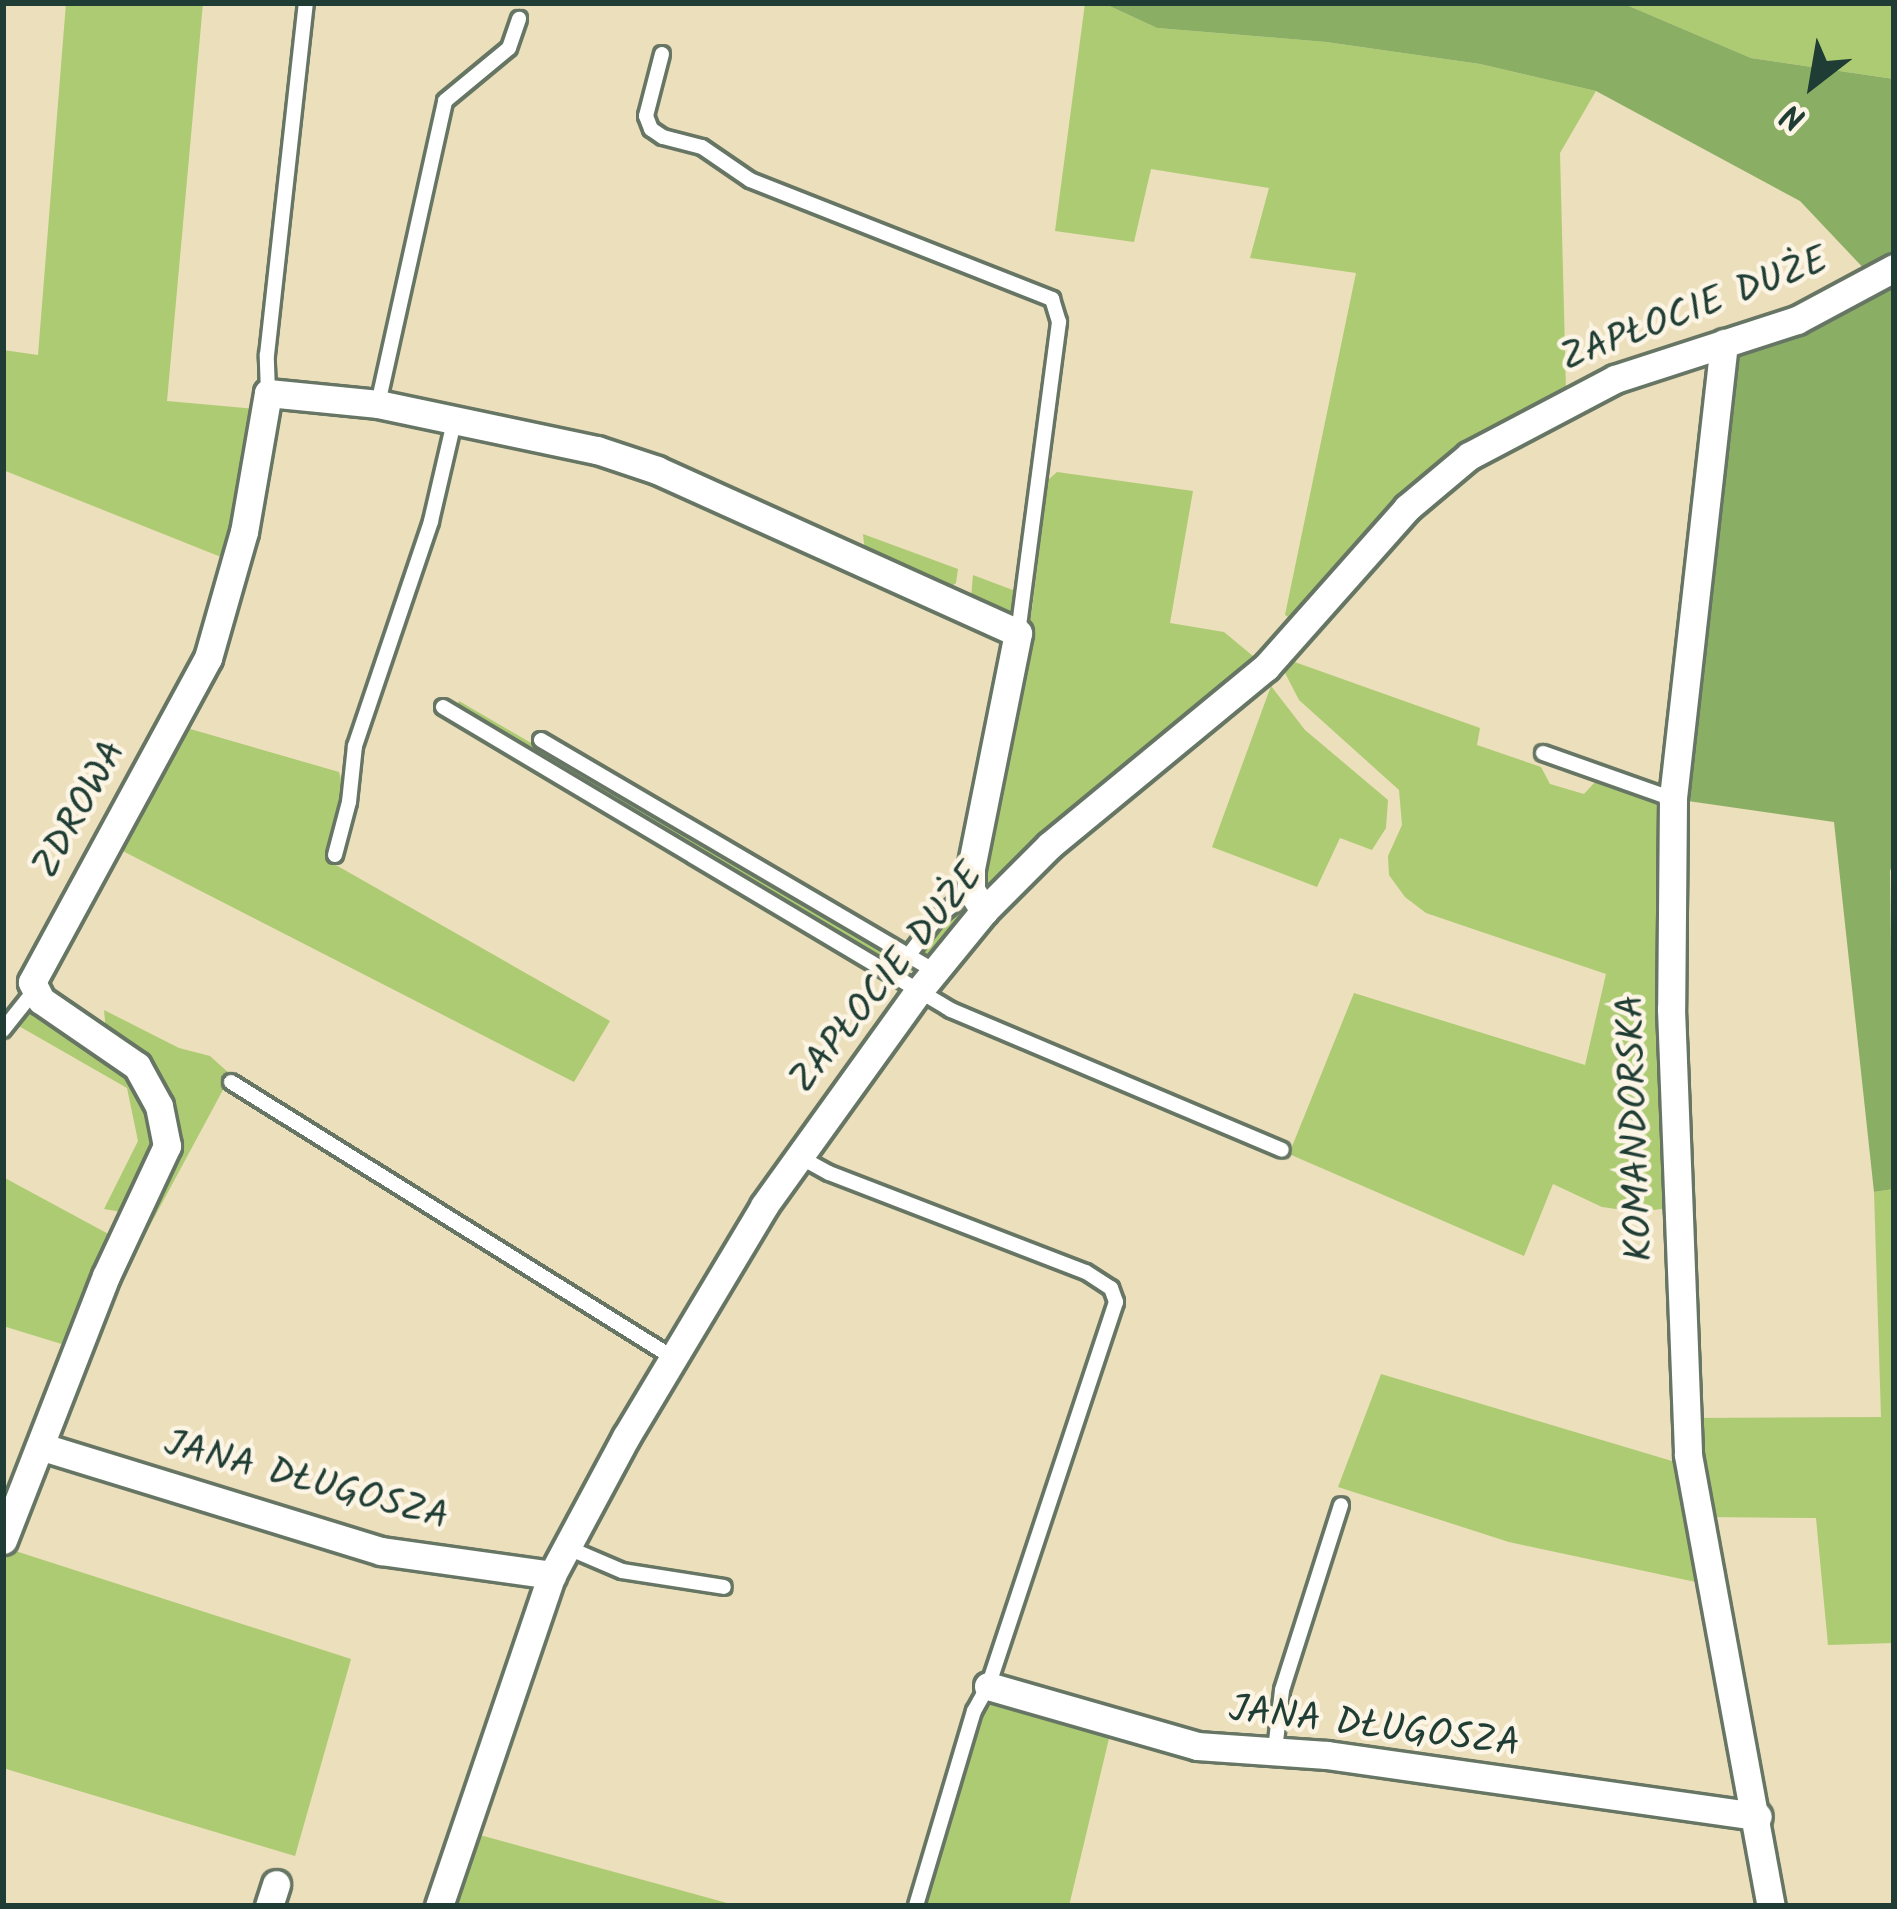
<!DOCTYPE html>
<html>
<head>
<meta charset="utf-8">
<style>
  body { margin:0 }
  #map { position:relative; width:1897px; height:1909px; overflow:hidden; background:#ecdfbc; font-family:Kalam,sans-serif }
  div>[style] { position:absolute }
  .green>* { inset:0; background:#adcb72 }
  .forest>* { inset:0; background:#8aaf64 }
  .roads { filter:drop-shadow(3px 0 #677664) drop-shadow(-3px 0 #677664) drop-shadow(0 3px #677664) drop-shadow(0 -3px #677664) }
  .lane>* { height:14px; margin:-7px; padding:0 7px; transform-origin:7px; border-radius:7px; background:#fff }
  .street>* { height:27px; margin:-13.5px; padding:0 13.5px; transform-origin:13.5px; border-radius:13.5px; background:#fff }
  span { translate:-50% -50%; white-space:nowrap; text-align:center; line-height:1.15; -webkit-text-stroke:9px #fcf5e5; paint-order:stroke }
  .street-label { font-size:39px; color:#1f3d34 }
  .frame { position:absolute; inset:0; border:6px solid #1f3d34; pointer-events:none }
  .north { position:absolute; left:1753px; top:24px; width:120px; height:120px; -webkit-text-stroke:9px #fcf5e5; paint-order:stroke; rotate:211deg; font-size:33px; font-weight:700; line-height:48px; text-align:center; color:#1f3d34 }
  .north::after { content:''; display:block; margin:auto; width:42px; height:54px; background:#1f3d34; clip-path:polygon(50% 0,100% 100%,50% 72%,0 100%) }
</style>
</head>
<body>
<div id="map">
  <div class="green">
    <i style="clip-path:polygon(66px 3px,203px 3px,167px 401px,256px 409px,231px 561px,3px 470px,3px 350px,38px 355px)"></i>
    <i style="clip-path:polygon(1085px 3px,1103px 3px,1157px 28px,1326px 42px,1480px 64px,1596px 91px,1560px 153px,1566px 391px,1506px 422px,1297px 622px,1285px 615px,1356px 273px,1250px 258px,1269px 188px,1151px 169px,1134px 242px,1055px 231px)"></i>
    <i style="clip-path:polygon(1622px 3px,1894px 3px,1894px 79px,1751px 58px)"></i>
    <i style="clip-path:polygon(1057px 472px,1193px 491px,1170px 623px,1224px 632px,1259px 661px,988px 895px,980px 883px,1032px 609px,1048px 480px)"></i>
    <i style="clip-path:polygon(863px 534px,958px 569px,956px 583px,948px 589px,865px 553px)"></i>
    <i style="clip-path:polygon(973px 575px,1018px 592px,1010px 613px,1004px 616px,971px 598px)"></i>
    <i style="clip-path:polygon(1289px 660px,1480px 728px,1477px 745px,1541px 767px,1550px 784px,1584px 794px,1595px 782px,1655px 796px,1664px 806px,1669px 1208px,1638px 1212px,1602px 1207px,1553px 1184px,1524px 1256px,1289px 1154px,1354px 993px,1585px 1065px,1606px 974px,1426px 913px,1405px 897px,1389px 875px,1388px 856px,1402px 825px,1399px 790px,1299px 700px,1283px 669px)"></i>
    <i style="clip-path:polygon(1271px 686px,1305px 730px,1388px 800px,1386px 828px,1372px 850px,1340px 838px,1317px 887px,1212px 847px)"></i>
    <i style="clip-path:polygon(459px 701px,913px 965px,915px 970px,905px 974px,456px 707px)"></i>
    <i style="clip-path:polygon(180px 726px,339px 772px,346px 799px,327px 860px,610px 1021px,574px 1082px,111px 845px)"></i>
    <i style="clip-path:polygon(965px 902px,964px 922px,930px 957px,924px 953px,936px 924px)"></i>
    <i style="clip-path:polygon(104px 1010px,179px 1048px,210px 1056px,231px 1075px,126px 1270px,116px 1271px,172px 1159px,106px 1031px)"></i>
    <i style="clip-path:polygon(27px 1013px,41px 1013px,143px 1087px,159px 1139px,128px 1213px,104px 1209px,138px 1141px,127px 1088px,17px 1025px)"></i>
    <i style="clip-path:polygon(3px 1177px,114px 1237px,68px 1346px,3px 1326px)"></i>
    <i style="clip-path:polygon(1894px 1189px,1894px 1643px,1828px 1645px,1816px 1518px,1707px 1517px,1695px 1418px,1881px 1417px,1874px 1192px)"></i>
    <i style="clip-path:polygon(1381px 1374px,1682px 1464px,1705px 1584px,1509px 1542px,1338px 1487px)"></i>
    <i style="clip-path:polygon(6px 1548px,351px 1659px,295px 1856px,3px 1768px)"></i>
    <i style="clip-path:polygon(1008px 1698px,1111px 1730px,1069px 1906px,925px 1906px,983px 1714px,993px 1702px)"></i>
    <i style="clip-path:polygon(469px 1832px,738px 1906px,449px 1906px)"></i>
  </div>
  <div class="forest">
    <i style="clip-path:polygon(1103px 3px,1622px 3px,1751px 58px,1894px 79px,1894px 256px,1869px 274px,1800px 201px,1596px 91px,1480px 64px,1326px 42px,1157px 28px)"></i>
    <i style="clip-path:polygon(1894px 281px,1894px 860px,1890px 871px,1894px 1189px,1874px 1192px,1834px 822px,1681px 800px,1733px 350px,1836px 315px)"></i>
  </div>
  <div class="roads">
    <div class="lane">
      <i style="left:662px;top:54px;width:64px;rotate:104.5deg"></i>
      <i style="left:646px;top:116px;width:14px;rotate:69deg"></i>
      <i style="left:651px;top:129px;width:14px;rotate:34deg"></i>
      <i style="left:663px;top:137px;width:40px;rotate:14.4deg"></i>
      <i style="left:702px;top:147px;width:58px;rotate:34.5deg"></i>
      <i style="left:750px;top:180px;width:325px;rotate:21.5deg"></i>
      <i style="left:1052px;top:299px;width:24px;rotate:73deg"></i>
      <i style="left:1059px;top:322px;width:314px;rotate:97.5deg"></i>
      <i style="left:268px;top:393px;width:38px;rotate:-92deg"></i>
      <i style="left:267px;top:355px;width:354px;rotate:-83.7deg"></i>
      <i style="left:378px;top:404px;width:310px;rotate:-77.5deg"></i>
      <i style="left:445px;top:101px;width:83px;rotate:-39.6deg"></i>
      <i style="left:509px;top:48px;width:31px;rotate:-71deg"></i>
      <i style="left:443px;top:707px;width:592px;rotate:30.81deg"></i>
      <i style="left:951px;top:1010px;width:359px;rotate:22.9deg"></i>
      <i style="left:541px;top:740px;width:456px;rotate:30.4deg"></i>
      <i style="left:1543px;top:753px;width:138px;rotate:19.5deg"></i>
      <i style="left:335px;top:855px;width:55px;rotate:-75.2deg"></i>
      <i style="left:349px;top:802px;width:56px;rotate:-83.9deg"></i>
      <i style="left:355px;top:746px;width:237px;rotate:-71.3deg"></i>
      <i style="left:431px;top:521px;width:106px;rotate:-76.9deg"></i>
      <i style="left:908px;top:956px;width:48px;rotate:-52.7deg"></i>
      <i style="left:937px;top:918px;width:44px;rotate:-39.5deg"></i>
      <i style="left:3px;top:1030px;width:50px;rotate:-51.5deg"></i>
      <i style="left:231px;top:1082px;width:520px;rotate:31.95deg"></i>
      <i style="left:798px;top:1156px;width:35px;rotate:29deg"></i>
      <i style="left:829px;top:1173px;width:275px;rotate:21.1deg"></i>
      <i style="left:1086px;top:1272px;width:30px;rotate:33deg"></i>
      <i style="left:1111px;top:1288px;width:15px;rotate:70deg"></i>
      <i style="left:1116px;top:1302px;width:405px;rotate:108.4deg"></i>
      <i style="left:988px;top:1686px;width:29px;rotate:119deg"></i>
      <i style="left:974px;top:1711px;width:203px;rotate:106.6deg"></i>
      <i style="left:566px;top:1547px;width:61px;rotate:23.2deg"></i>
      <i style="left:622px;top:1571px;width:103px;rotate:8.9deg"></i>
      <i style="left:1275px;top:1750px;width:60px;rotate:-83.3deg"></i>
      <i style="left:1282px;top:1690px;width:194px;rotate:-72.3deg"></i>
    </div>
    <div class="street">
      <i style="left:1724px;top:343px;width:459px;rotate:96.4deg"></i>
      <i style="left:1673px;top:799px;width:210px;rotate:90.5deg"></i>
      <i style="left:1671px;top:1009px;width:446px;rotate:87.8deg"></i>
      <i style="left:1688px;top:1455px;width:459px;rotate:79.6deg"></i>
      <i style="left:43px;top:1447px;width:354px;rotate:17.1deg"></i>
      <i style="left:381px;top:1551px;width:173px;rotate:8deg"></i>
      <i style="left:3px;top:1540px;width:283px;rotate:-68.7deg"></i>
      <i style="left:106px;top:1276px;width:144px;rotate:-64.9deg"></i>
      <i style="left:167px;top:1146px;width:41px;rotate:-101.3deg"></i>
      <i style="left:159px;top:1106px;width:46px;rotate:-118.8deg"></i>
      <i style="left:137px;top:1066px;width:116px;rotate:-145.5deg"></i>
      <i style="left:41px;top:1000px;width:20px;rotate:-117deg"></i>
      <i style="left:32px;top:982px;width:369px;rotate:-61.5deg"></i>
      <i style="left:208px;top:658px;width:131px;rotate:-74.1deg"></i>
      <i style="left:244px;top:532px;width:141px;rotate:-80.2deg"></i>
      <i style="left:268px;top:393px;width:111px;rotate:5.7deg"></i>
      <i style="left:378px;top:404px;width:224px;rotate:11.9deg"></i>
      <i style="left:597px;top:450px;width:63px;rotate:18.4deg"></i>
      <i style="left:657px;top:470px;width:396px;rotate:24.3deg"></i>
      <i style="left:1018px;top:633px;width:240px;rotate:101.3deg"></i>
      <i style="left:971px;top:868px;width:22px;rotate:90deg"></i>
      <i style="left:971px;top:890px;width:25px;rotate:58deg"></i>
      <i style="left:988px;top:1686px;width:217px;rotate:16deg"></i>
      <i style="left:1197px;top:1746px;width:130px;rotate:4deg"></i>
      <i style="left:1327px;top:1755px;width:435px;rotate:8.1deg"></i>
      <i style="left:269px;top:1906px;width:23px;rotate:-72deg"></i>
      <i style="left:439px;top:1906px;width:350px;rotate:-71.2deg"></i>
      <i style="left:552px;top:1575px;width:157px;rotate:-61.8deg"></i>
      <i style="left:626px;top:1437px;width:269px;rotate:-59.1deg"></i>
      <i style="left:764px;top:1206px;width:264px;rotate:-54.3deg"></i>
      <i style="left:918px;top:992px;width:104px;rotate:-50.8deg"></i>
      <i style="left:984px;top:911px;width:93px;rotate:-45deg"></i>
      <i style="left:1050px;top:845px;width:280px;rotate:-39.5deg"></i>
      <i style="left:1266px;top:667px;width:213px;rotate:-48.4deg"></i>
      <i style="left:1407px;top:508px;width:81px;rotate:-40deg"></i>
      <i style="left:1469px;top:456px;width:165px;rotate:-27.8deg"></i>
      <i style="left:1615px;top:379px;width:191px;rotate:-18deg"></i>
      <i style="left:1797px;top:320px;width:110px;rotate:-28.2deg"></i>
    </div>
  </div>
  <div class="street-label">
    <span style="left:1695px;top:311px;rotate:-21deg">ZAPŁOCIE DUŻE</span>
    <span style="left:81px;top:810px;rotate:-61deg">ZDROWA</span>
    <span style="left:888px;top:979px;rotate:-51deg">ZAPŁOCIE DUŻE</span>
    <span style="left:1637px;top:1128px;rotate:-92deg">KOMANDORSKA</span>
    <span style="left:306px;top:1482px;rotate:15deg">JANA DŁUGOSZA</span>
    <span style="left:1374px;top:1728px;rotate:7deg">JANA DŁUGOSZA</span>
  </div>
  <div class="frame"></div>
  <div class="north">N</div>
</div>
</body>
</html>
